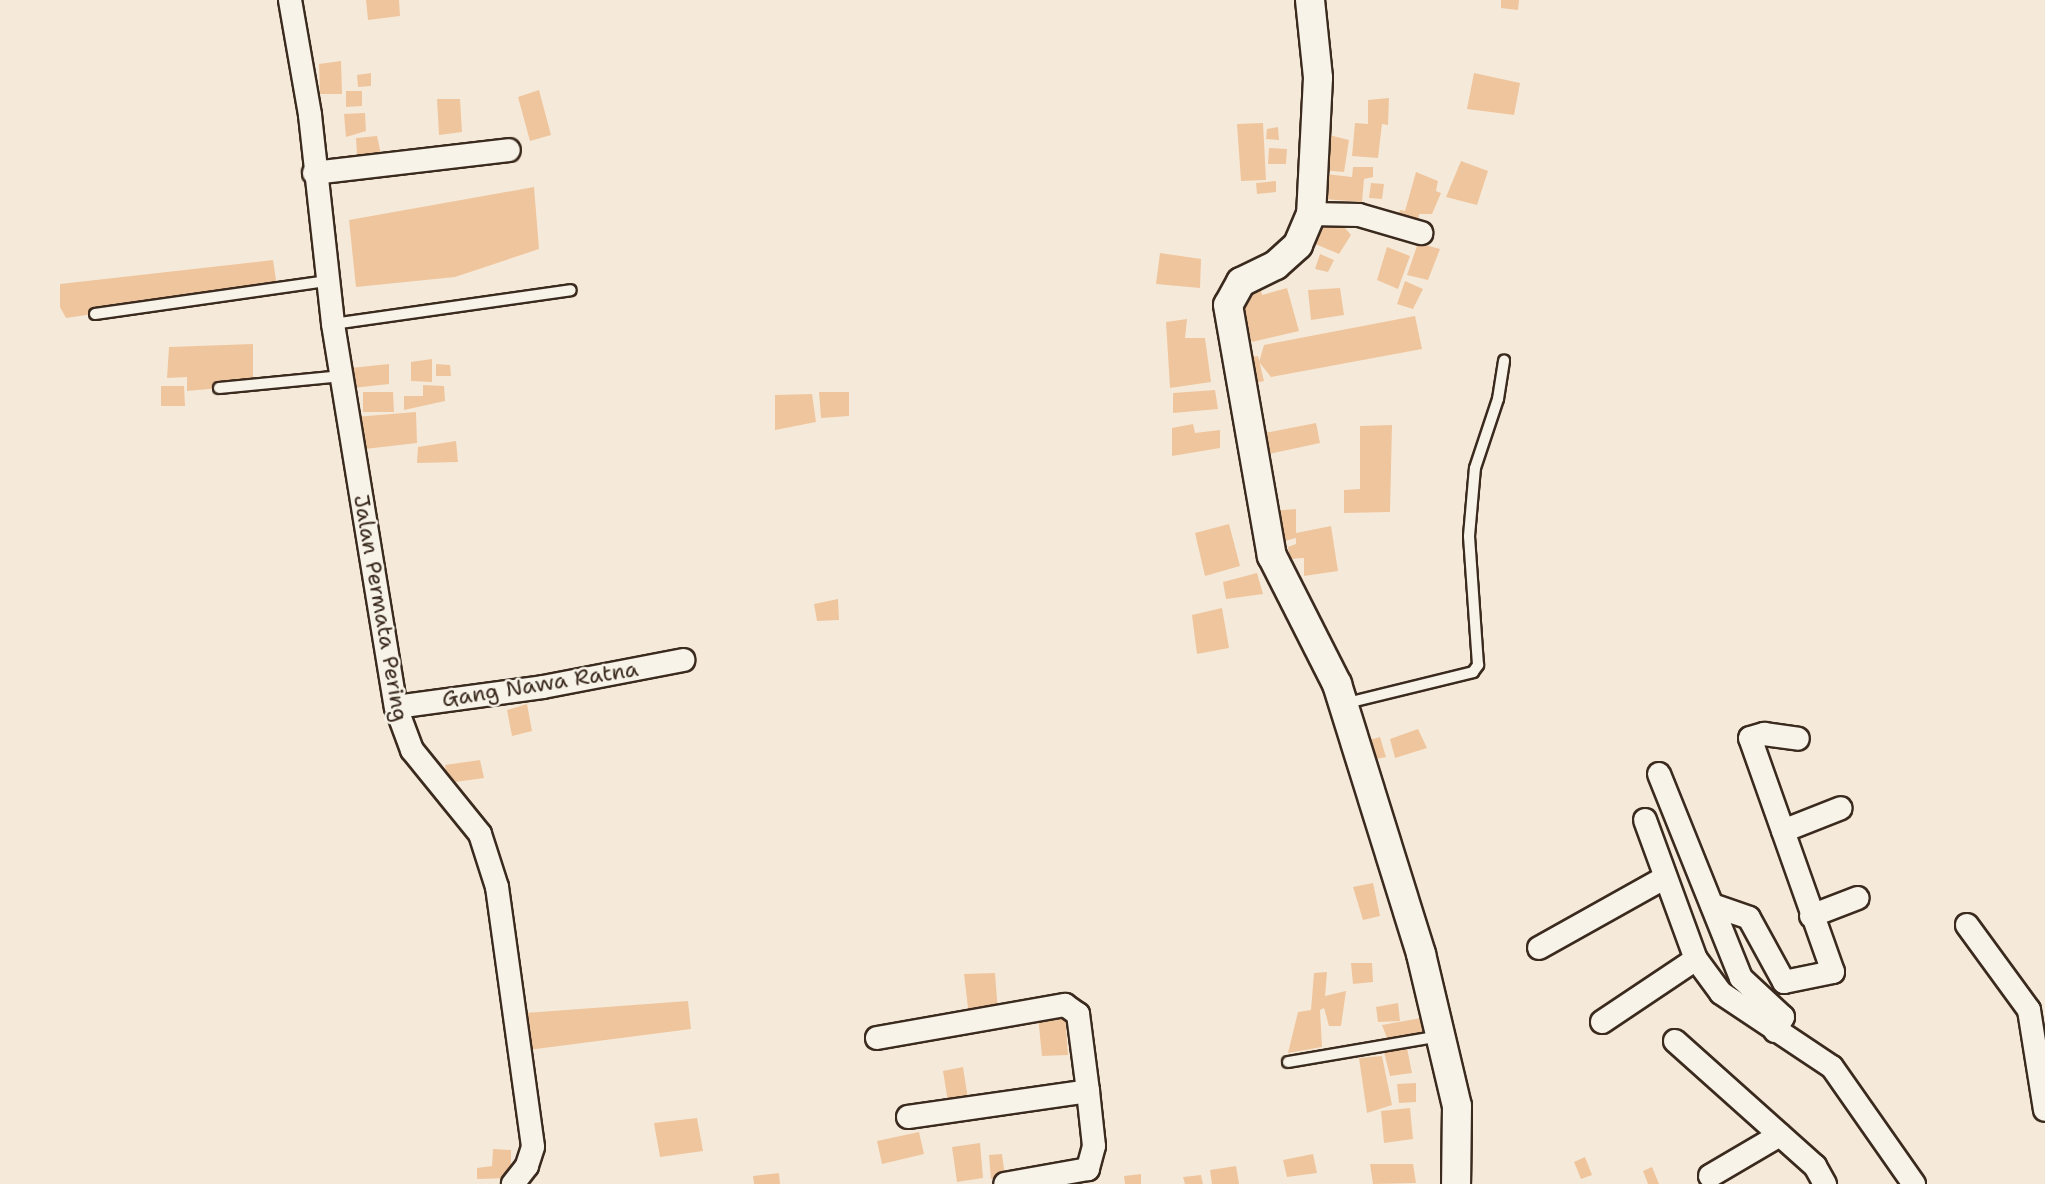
<!DOCTYPE html>
<html>
<head>
<meta charset="utf-8">
<style>
  body { margin:0 }
  #map { position:relative; width:2045px; height:1184px; overflow:hidden; background:#f5ead9; font-family:"Shantell Sans",sans-serif }
  div>[style] { position:absolute }
  .building>* { inset:0; background:#efc59e }
  .roads { filter:drop-shadow(2px 0 #3b2a1e) drop-shadow(-2px 0 #3b2a1e) drop-shadow(0 2px #3b2a1e) drop-shadow(0 -2px #3b2a1e) }
  .service>* { height:10px; margin:-5px; padding:0 5px; transform-origin:5px; border-radius:5px; background:#f7f3e8 }
  .minor>* { height:22px; margin:-11px; padding:0 11px; transform-origin:11px; border-radius:11px; background:#f7f3e8 }
  .tertiary>* { height:28px; margin:-14px; padding:0 14px; transform-origin:14px; border-radius:14px; background:#f7f3e8 }
  span { translate:-50% -50%; white-space:nowrap; text-align:center; line-height:1.15; -webkit-text-stroke:5px #f7f3e8; paint-order:stroke }
  .street-label { font-size:22px; color:#3b2a1e }
</style>
</head>
<body>
<div id="map">
  <div class="building">
    <i style="clip-path:polygon(366px 0,399px 0,400px 16px,368px 20px)"></i>
    <i style="clip-path:polygon(1501px 0,1519px 0,1518px 10px,1501px 8px)"></i>
    <i style="clip-path:polygon(341px 61px,342px 94px,320px 94px,319px 64px)"></i>
    <i style="clip-path:polygon(371px 73px,371px 86px,358px 87px,357px 75px)"></i>
    <i style="clip-path:polygon(1474px 73px,1520px 83px,1514px 115px,1467px 109px)"></i>
    <i style="clip-path:polygon(539px 90px,551px 135px,530px 141px,518px 97px)"></i>
    <i style="clip-path:polygon(346px 91px,362px 91px,362px 106px,346px 107px)"></i>
    <i style="clip-path:polygon(1389px 98px,1388px 125px,1382px 124px,1378px 158px,1352px 156px,1355px 123px,1368px 124px,1368px 100px)"></i>
    <i style="clip-path:polygon(437px 99px,460px 99px,462px 132px,439px 135px)"></i>
    <i style="clip-path:polygon(365px 113px,366px 131px,346px 137px,344px 114px)"></i>
    <i style="clip-path:polygon(1263px 123px,1266px 180px,1241px 181px,1237px 124px)"></i>
    <i style="clip-path:polygon(1278px 127px,1279px 140px,1266px 139px,1267px 129px)"></i>
    <i style="clip-path:polygon(1329px 135px,1349px 140px,1344px 172px,1320px 170px)"></i>
    <i style="clip-path:polygon(377px 136px,384px 168px,358px 170px,356px 138px)"></i>
    <i style="clip-path:polygon(1269px 148px,1287px 149px,1286px 164px,1268px 164px)"></i>
    <i style="clip-path:polygon(1461px 161px,1488px 171px,1477px 205px,1446px 197px)"></i>
    <i style="clip-path:polygon(1353px 167px,1373px 167px,1373px 177px,1364px 179px,1362px 202px,1324px 199px,1326px 174px,1352px 177px)"></i>
    <i style="clip-path:polygon(1416px 172px,1438px 181px,1436px 191px,1441px 193px,1432px 214px,1419px 214px,1418px 224px,1397px 219px,1400px 210px,1405px 211px)"></i>
    <i style="clip-path:polygon(1276px 181px,1276px 192px,1257px 194px,1256px 183px)"></i>
    <i style="clip-path:polygon(1371px 183px,1384px 184px,1382px 199px,1369px 198px)"></i>
    <i style="clip-path:polygon(534px 187px,539px 249px,455px 277px,356px 287px,349px 220px)"></i>
    <i style="clip-path:polygon(1319px 218px,1340px 222px,1351px 235px,1339px 254px,1308px 241px)"></i>
    <i style="clip-path:polygon(1418px 243px,1440px 249px,1428px 280px,1407px 275px)"></i>
    <i style="clip-path:polygon(1387px 247px,1410px 256px,1398px 289px,1377px 280px)"></i>
    <i style="clip-path:polygon(1160px 253px,1201px 259px,1200px 288px,1156px 284px)"></i>
    <i style="clip-path:polygon(1320px 254px,1334px 260px,1328px 272px,1315px 269px)"></i>
    <i style="clip-path:polygon(273px 260px,277px 287px,66px 318px,60px 307px,60px 284px)"></i>
    <i style="clip-path:polygon(1259px 281px,1262px 295px,1287px 288px,1299px 331px,1252px 342px,1237px 303px)"></i>
    <i style="clip-path:polygon(1405px 281px,1423px 289px,1413px 309px,1397px 304px)"></i>
    <i style="clip-path:polygon(1340px 288px,1344px 315px,1311px 320px,1308px 290px)"></i>
    <i style="clip-path:polygon(1415px 316px,1422px 349px,1271px 377px,1259px 362px,1264px 345px)"></i>
    <i style="clip-path:polygon(1187px 319px,1185px 338px,1205px 338px,1211px 382px,1170px 388px,1166px 322px)"></i>
    <i style="clip-path:polygon(253px 344px,253px 385px,187px 391px,187px 377px,167px 378px,169px 347px)"></i>
    <i style="clip-path:polygon(1258px 356px,1264px 381px,1241px 387px,1236px 360px)"></i>
    <i style="clip-path:polygon(432px 359px,432px 382px,411px 381px,411px 362px)"></i>
    <i style="clip-path:polygon(389px 364px,389px 384px,344px 389px,341px 369px)"></i>
    <i style="clip-path:polygon(436px 364px,450px 365px,451px 376px,436px 376px)"></i>
    <i style="clip-path:polygon(423px 385px,444px 386px,445px 401px,404px 410px,404px 396px,423px 396px)"></i>
    <i style="clip-path:polygon(161px 386px,184px 386px,185px 406px,161px 406px)"></i>
    <i style="clip-path:polygon(1215px 390px,1218px 409px,1173px 413px,1173px 393px)"></i>
    <i style="clip-path:polygon(363px 392px,393px 392px,394px 412px,363px 412px)"></i>
    <i style="clip-path:polygon(819px 392px,849px 392px,849px 416px,821px 418px)"></i>
    <i style="clip-path:polygon(812px 394px,816px 422px,775px 430px,775px 395px)"></i>
    <i style="clip-path:polygon(416px 412px,417px 443px,356px 450px,355px 417px)"></i>
    <i style="clip-path:polygon(1316px 423px,1320px 443px,1259px 456px,1254px 435px)"></i>
    <i style="clip-path:polygon(1193px 424px,1195px 433px,1220px 430px,1220px 448px,1172px 456px,1172px 428px)"></i>
    <i style="clip-path:polygon(1392px 425px,1390px 512px,1344px 513px,1344px 490px,1360px 489px,1360px 426px)"></i>
    <i style="clip-path:polygon(456px 441px,458px 462px,417px 463px,418px 447px)"></i>
    <i style="clip-path:polygon(1296px 509px,1296px 533px,1331px 526px,1338px 571px,1304px 576px,1304px 558px,1290px 559px,1288px 547px,1296px 544px,1296px 538px,1269px 545px,1269px 511px)"></i>
    <i style="clip-path:polygon(1229px 524px,1240px 566px,1205px 576px,1195px 533px)"></i>
    <i style="clip-path:polygon(1257px 573px,1263px 594px,1226px 599px,1223px 582px)"></i>
    <i style="clip-path:polygon(838px 599px,839px 620px,817px 621px,814px 604px)"></i>
    <i style="clip-path:polygon(1222px 608px,1229px 648px,1197px 654px,1192px 615px)"></i>
    <i style="clip-path:polygon(527px 704px,532px 731px,512px 736px,507px 710px)"></i>
    <i style="clip-path:polygon(1418px 729px,1427px 748px,1395px 758px,1390px 739px)"></i>
    <i style="clip-path:polygon(1380px 737px,1386px 757px,1361px 762px,1356px 744px)"></i>
    <i style="clip-path:polygon(480px 760px,484px 778px,448px 783px,445px 765px)"></i>
    <i style="clip-path:polygon(1373px 883px,1380px 916px,1363px 920px,1353px 887px)"></i>
    <i style="clip-path:polygon(1351px 963px,1372px 963px,1373px 982px,1353px 984px)"></i>
    <i style="clip-path:polygon(1327px 972px,1325px 996px,1346px 991px,1341px 1026px,1329px 1026px,1324px 1008px,1320px 1010px,1322px 1047px,1288px 1053px,1298px 1012px,1311px 1010px,1314px 973px)"></i>
    <i style="clip-path:polygon(995px 973px,998px 1013px,969px 1016px,964px 974px)"></i>
    <i style="clip-path:polygon(688px 1001px,691px 1029px,528px 1050px,525px 1013px)"></i>
    <i style="clip-path:polygon(1398px 1003px,1400px 1021px,1378px 1022px,1376px 1007px)"></i>
    <i style="clip-path:polygon(1065px 1015px,1068px 1055px,1042px 1056px,1038px 1016px)"></i>
    <i style="clip-path:polygon(1421px 1018px,1427px 1035px,1389px 1043px,1382px 1025px)"></i>
    <i style="clip-path:polygon(1407px 1048px,1412px 1073px,1390px 1076px,1384px 1052px)"></i>
    <i style="clip-path:polygon(1382px 1056px,1392px 1105px,1367px 1113px,1359px 1058px)"></i>
    <i style="clip-path:polygon(963px 1067px,968px 1099px,948px 1102px,943px 1071px)"></i>
    <i style="clip-path:polygon(1416px 1083px,1416px 1102px,1399px 1103px,1397px 1084px)"></i>
    <i style="clip-path:polygon(1410px 1108px,1413px 1139px,1384px 1143px,1381px 1111px)"></i>
    <i style="clip-path:polygon(697px 1118px,703px 1151px,660px 1157px,654px 1123px)"></i>
    <i style="clip-path:polygon(919px 1132px,924px 1154px,882px 1164px,877px 1141px)"></i>
    <i style="clip-path:polygon(980px 1143px,983px 1178px,957px 1182px,952px 1147px)"></i>
    <i style="clip-path:polygon(493px 1149px,511px 1150px,511px 1178px,477px 1179px,477px 1168px,492px 1166px)"></i>
    <i style="clip-path:polygon(1002px 1154px,1005px 1177px,991px 1179px,989px 1155px)"></i>
    <i style="clip-path:polygon(1313px 1154px,1317px 1173px,1287px 1177px,1283px 1160px)"></i>
    <i style="clip-path:polygon(1585px 1157px,1592px 1175px,1581px 1179px,1574px 1162px)"></i>
    <i style="clip-path:polygon(1370px 1164px,1413px 1164px,1416px 1183px,1373px 1184px)"></i>
    <i style="clip-path:polygon(1236px 1166px,1239px 1184px,1212px 1184px,1210px 1170px)"></i>
    <i style="clip-path:polygon(1652px 1167px,1659px 1184px,1648px 1184px,1643px 1171px)"></i>
    <i style="clip-path:polygon(779px 1173px,780px 1184px,754px 1184px,753px 1176px)"></i>
    <i style="clip-path:polygon(1141px 1174px,1141px 1184px,1125px 1184px,1124px 1176px)"></i>
    <i style="clip-path:polygon(1201px 1175px,1203px 1184px,1185px 1184px,1183px 1177px)"></i>
  </div>
  <div class="roads">
    <div class="service">
      <i style="left:95px;top:314px;width:235px;rotate:-8.1deg"></i>
      <i style="left:333px;top:324px;width:240px;rotate:-8.1deg"></i>
      <i style="left:219px;top:388px;width:124px;rotate:-5.6deg"></i>
      <i style="left:1343px;top:704px;width:134px;rotate:-13.8deg"></i>
      <i style="left:1473px;top:672px;width:9px;rotate:-54deg"></i>
      <i style="left:1478px;top:665px;width:129px;rotate:-94deg"></i>
      <i style="left:1469px;top:536px;width:68px;rotate:-85deg"></i>
      <i style="left:1475px;top:468px;width:73px;rotate:-71.6deg"></i>
      <i style="left:1498px;top:399px;width:39px;rotate:-81deg"></i>
      <i style="left:1288px;top:1062px;width:154px;rotate:-9.7deg"></i>
    </div>
    <div class="minor">
      <i style="left:290px;top:0;width:117px;rotate:80.1deg"></i>
      <i style="left:310px;top:115px;width:210px;rotate:83.7deg"></i>
      <i style="left:333px;top:324px;width:388px;rotate:80.7deg"></i>
      <i style="left:396px;top:707px;width:46px;rotate:69.6deg"></i>
      <i style="left:412px;top:750px;width:108px;rotate:51deg"></i>
      <i style="left:480px;top:834px;width:56px;rotate:72.2deg"></i>
      <i style="left:497px;top:887px;width:262px;rotate:82.1deg"></i>
      <i style="left:533px;top:1147px;width:20px;rotate:108deg"></i>
      <i style="left:527px;top:1166px;width:23px;rotate:128deg"></i>
      <i style="left:314px;top:173px;width:196px;rotate:-6.7deg"></i>
      <i style="left:1311px;top:214px;width:48px;rotate:1.2deg"></i>
      <i style="left:1359px;top:215px;width:65px;rotate:16.2deg"></i>
      <i style="left:396px;top:707px;width:148px;rotate:-7.7deg"></i>
      <i style="left:543px;top:687px;width:143px;rotate:-10.9deg"></i>
      <i style="left:1659px;top:774px;width:220px;rotate:68.1deg"></i>
      <i style="left:1741px;top:978px;width:57px;rotate:42.9deg"></i>
      <i style="left:1783px;top:1017px;width:16px;rotate:120deg"></i>
      <i style="left:1645px;top:820px;width:148px;rotate:69.9deg"></i>
      <i style="left:1783px;top:831px;width:62px;rotate:-21.6deg"></i>
      <i style="left:1712px;top:905px;width:39px;rotate:19deg"></i>
      <i style="left:1749px;top:918px;width:73px;rotate:61.3deg"></i>
      <i style="left:1784px;top:982px;width:50px;rotate:-11.5deg"></i>
      <i style="left:1833px;top:972px;width:248px;rotate:-109.5deg"></i>
      <i style="left:1750px;top:738px;width:15px;rotate:-16deg"></i>
      <i style="left:1764px;top:734px;width:34px;rotate:8deg"></i>
      <i style="left:1811px;top:916px;width:50px;rotate:-21deg"></i>
      <i style="left:1967px;top:925px;width:105px;rotate:53.9deg"></i>
      <i style="left:2029px;top:1010px;width:101px;rotate:80.9deg"></i>
      <i style="left:1539px;top:948px;width:145px;rotate:-29.2deg"></i>
      <i style="left:1602px;top:1022px;width:113px;rotate:-33.8deg"></i>
      <i style="left:1696px;top:959px;width:42px;rotate:53.7deg"></i>
      <i style="left:1721px;top:993px;width:133px;rotate:33.7deg"></i>
      <i style="left:1832px;top:1067px;width:143px;rotate:55deg"></i>
      <i style="left:877px;top:1038px;width:191px;rotate:-10deg"></i>
      <i style="left:1065px;top:1005px;width:16px;rotate:35deg"></i>
      <i style="left:1078px;top:1014px;width:78px;rotate:82.6deg"></i>
      <i style="left:1675px;top:1041px;width:188px;rotate:41.8deg"></i>
      <i style="left:1815px;top:1166px;width:21px;rotate:61deg"></i>
      <i style="left:908px;top:1117px;width:182px;rotate:-8.2deg"></i>
      <i style="left:1088px;top:1091px;width:55px;rotate:83.8deg"></i>
      <i style="left:1094px;top:1146px;width:24px;rotate:105deg"></i>
      <i style="left:1088px;top:1169px;width:84px;rotate:169.8deg"></i>
      <i style="left:1710px;top:1176px;width:81px;rotate:-30.4deg"></i>
    </div>
    <div class="tertiary">
      <i style="left:1310px;top:0;width:78px;rotate:84.1deg"></i>
      <i style="left:1318px;top:78px;width:136px;rotate:92.9deg"></i>
      <i style="left:1311px;top:214px;width:34px;rotate:113deg"></i>
      <i style="left:1298px;top:245px;width:30px;rotate:138deg"></i>
      <i style="left:1276px;top:265px;width:39px;rotate:154deg"></i>
      <i style="left:1241px;top:282px;width:26px;rotate:119deg"></i>
      <i style="left:1228px;top:305px;width:255px;rotate:80.1deg"></i>
      <i style="left:1272px;top:556px;width:144px;rotate:63.1deg"></i>
      <i style="left:1337px;top:684px;width:283px;rotate:72.7deg"></i>
      <i style="left:1421px;top:954px;width:156px;rotate:76.7deg"></i>
      <i style="left:1457px;top:1106px;width:78px;rotate:90.7deg"></i>
    </div>
  </div>
  <div class="street-label">
    <span style="left:381px;top:608px;rotate:80deg">Jalan Permata Pering</span>
    <span style="left:540px;top:684px;rotate:-9deg">Gang Nawa Ratna</span>
  </div>
</div>
</body>
</html>
